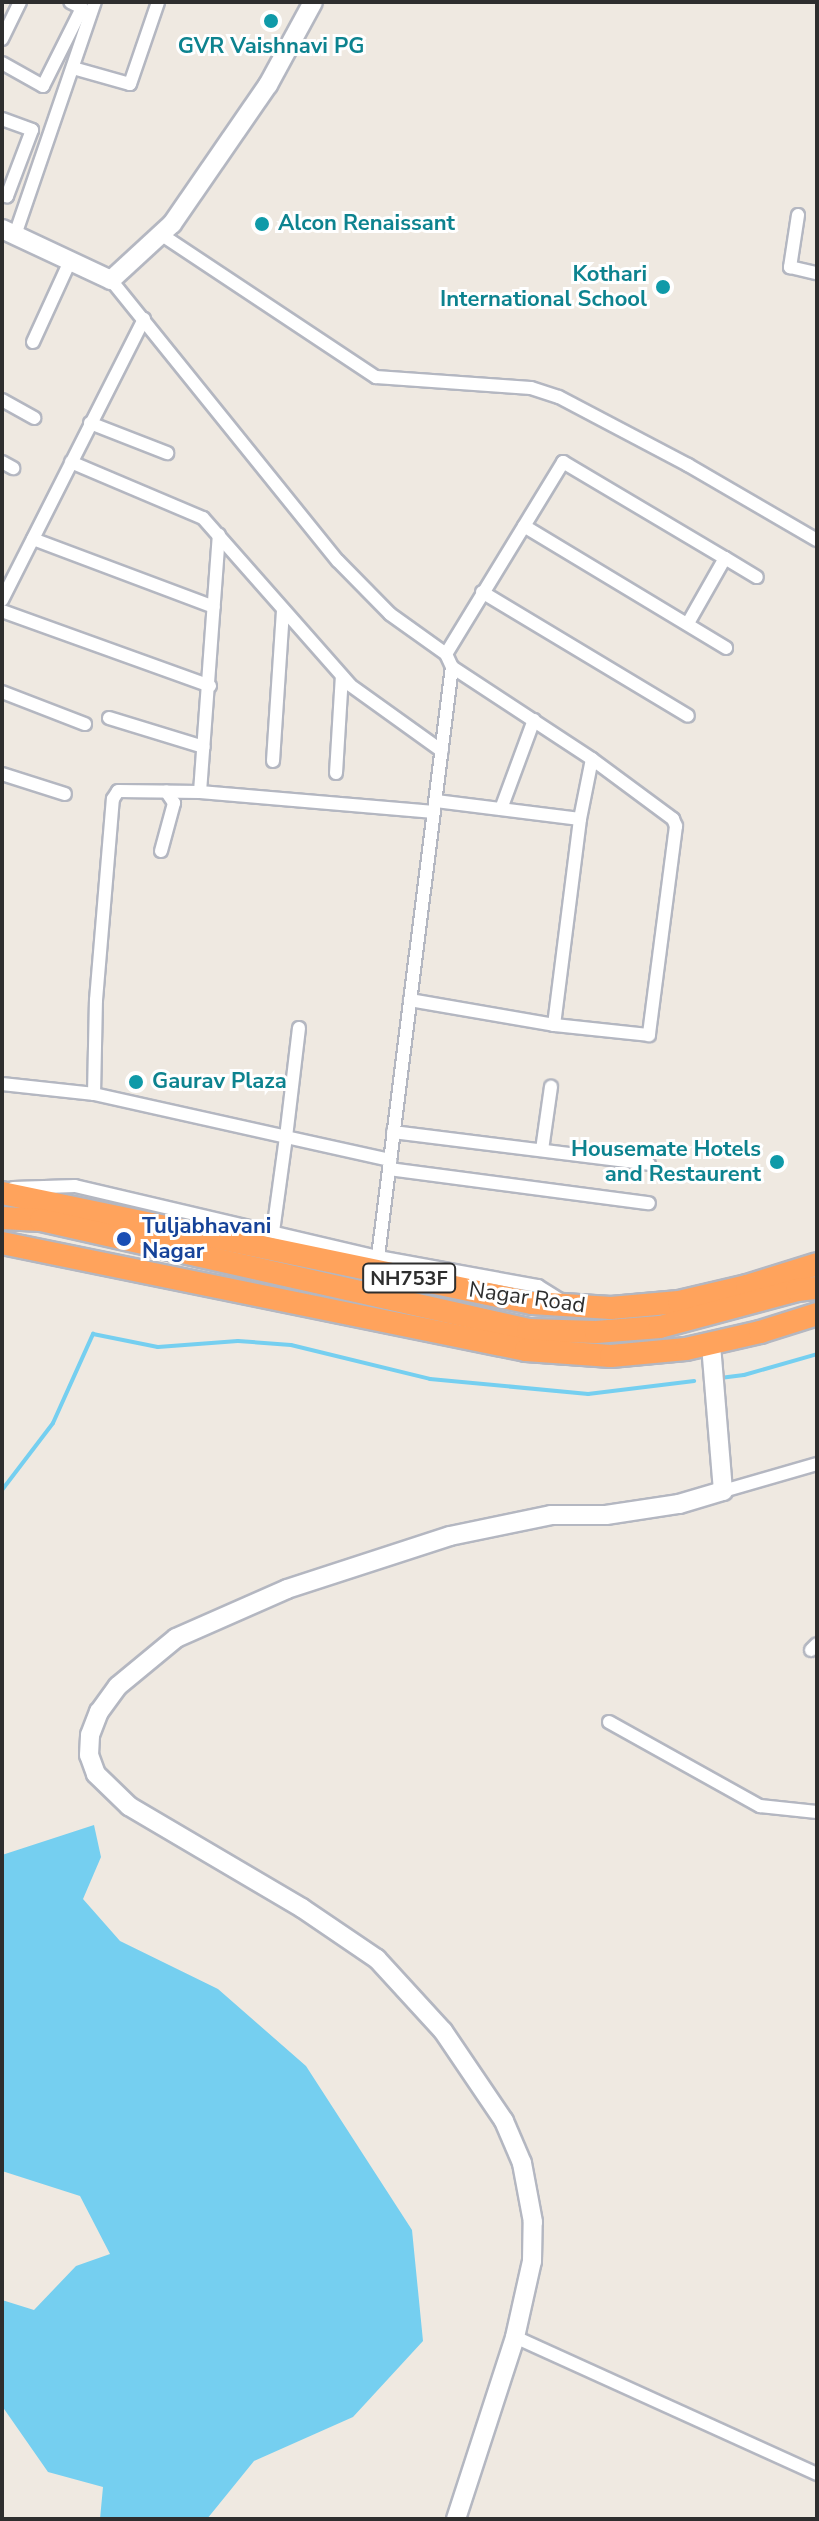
<!DOCTYPE html>
<html>
<head>
<meta charset="utf-8">
<style>
  body { margin:0 }
  #map { position:relative; width:819px; height:2521px; overflow:hidden; background:#efe9e1; font-family:"Nunito Sans",sans-serif }
  div>[style] { position:absolute }
  .water>* { inset:0; background:#75cff0 }
  .stream>* { height:4px; margin:-2px; padding:0 2px; transform-origin:2px; border-radius:2px; background:#75cff0 }
  .roads { filter:drop-shadow(2px 0 #b4b7c1) drop-shadow(-2px 0 #b4b7c1) drop-shadow(0 2px #b4b7c1) drop-shadow(0 -2px #b4b7c1) }
  .street>* { height:12px; margin:-6px; padding:0 6px; transform-origin:6px; border-radius:6px; background:#fff }
  .secondary>* { height:18px; margin:-9px; padding:0 9px; transform-origin:9px; border-radius:9px; background:#fff }
  .highway>* { height:22px; margin:-11px; padding:0 11px; transform-origin:11px; border-radius:11px; background:#ffa35c }
  .dots>* { width:22px; height:22px; translate:-50% -50%; box-sizing:border-box; border:4px solid #fff; border-radius:50% }
  span { translate:-50% -50%; white-space:nowrap; text-align:center; line-height:1.15; -webkit-text-stroke:6px #fff; paint-order:stroke }
  .shield-label span { padding:2px 6px; background:#fff; border:2px solid; border-radius:6px; -webkit-text-stroke-width:0 }
  .shield-label { font-size:20px; color:#2e2e2e; font-weight:700 }
  .culture-label { font-size:22px; color:#0d838f; font-weight:700 }
  .left { translate:0 -50%; text-align:left }
  .right { translate:-100% -50%; text-align:right }
  .transit-label { font-size:22px; color:#164399; font-weight:700 }
  .street-label { font-size:22px; color:#2e2e2e }
  .frame { position:absolute; inset:0; border:4px solid #2e2e2e; pointer-events:none }
</style>
</head>
<body>
<div id="map">
  <div class="water">
    <i style="clip-path:polygon(94px 1825px,101px 1857px,83px 1899px,120px 1941px,218px 1989px,306px 2066px,412px 2230px,423px 2341px,353px 2417px,254px 2461px,207px 2519px,100px 2519px,103px 2487px,48px 2472px,2px 2406px,2px 2300px,34px 2310px,76px 2266px,110px 2254px,80px 2196px,2px 2171px,2px 1855px)"></i>
  </div>
  <div class="stream">
    <i style="left:720px;top:1378px;width:24px;rotate:-7deg"></i>
    <i style="left:744px;top:1375px;width:76px;rotate:-16deg"></i>
    <i style="left:2px;top:1490px;width:84px;rotate:-52.7deg"></i>
    <i style="left:53px;top:1423px;width:98px;rotate:-65.8deg"></i>
    <i style="left:93px;top:1334px;width:66px;rotate:11.3deg"></i>
    <i style="left:158px;top:1347px;width:80px;rotate:-4.3deg"></i>
    <i style="left:238px;top:1341px;width:53px;rotate:4.3deg"></i>
    <i style="left:291px;top:1345px;width:143px;rotate:13.7deg"></i>
    <i style="left:430px;top:1379px;width:159px;rotate:5.4deg"></i>
    <i style="left:588px;top:1394px;width:107px;rotate:-7deg"></i>
  </div>
  <div class="roads">
    <div class="street">
      <i style="left:2px;top:39px;width:41px;rotate:-64.1deg"></i>
      <i style="left:2px;top:63px;width:47px;rotate:29.3deg"></i>
      <i style="left:43px;top:86px;width:87px;rotate:-63.4deg"></i>
      <i style="left:82px;top:8px;width:13px;rotate:-153deg"></i>
      <i style="left:73px;top:68px;width:59px;rotate:15.7deg"></i>
      <i style="left:130px;top:84px;width:87px;rotate:-71.1deg"></i>
      <i style="left:2px;top:119px;width:32px;rotate:20deg"></i>
      <i style="left:32px;top:130px;width:71px;rotate:110.7deg"></i>
      <i style="left:7px;top:196px;width:5px;rotate:-158deg"></i>
      <i style="left:798px;top:215px;width:53px;rotate:98.7deg"></i>
      <i style="left:790px;top:267px;width:28px;rotate:13deg"></i>
      <i style="left:15px;top:235px;width:246px;rotate:-71.1deg"></i>
      <i style="left:162px;top:235px;width:257px;rotate:33.6deg"></i>
      <i style="left:376px;top:377px;width:155px;rotate:4.1deg"></i>
      <i style="left:531px;top:388px;width:29px;rotate:18deg"></i>
      <i style="left:559px;top:397px;width:146px;rotate:27.8deg"></i>
      <i style="left:688px;top:465px;width:149px;rotate:30.2deg"></i>
      <i style="left:111px;top:280px;width:361px;rotate:51.1deg"></i>
      <i style="left:338px;top:561px;width:74px;rotate:45.5deg"></i>
      <i style="left:390px;top:614px;width:69px;rotate:35.5deg"></i>
      <i style="left:446px;top:654px;width:14px;rotate:65deg"></i>
      <i style="left:452px;top:667px;width:595px;rotate:97.15deg"></i>
      <i style="left:33px;top:342px;width:89px;rotate:-65.4deg"></i>
      <i style="left:2px;top:400px;width:37px;rotate:29deg"></i>
      <i style="left:90px;top:423px;width:83px;rotate:21.3deg"></i>
      <i style="left:2px;top:462px;width:13px;rotate:29deg"></i>
      <i style="left:71px;top:462px;width:143px;rotate:23deg"></i>
      <i style="left:203px;top:518px;width:222px;rotate:48.6deg"></i>
      <i style="left:350px;top:685px;width:113px;rotate:35.7deg"></i>
      <i style="left:524px;top:526px;width:236px;rotate:31.1deg"></i>
      <i style="left:33px;top:539px;width:193px;rotate:20.6deg"></i>
      <i style="left:725px;top:558px;width:37px;rotate:31deg"></i>
      <i style="left:482px;top:592px;width:240px;rotate:31deg"></i>
      <i style="left:2px;top:600px;width:315px;rotate:-63.2deg"></i>
      <i style="left:2px;top:611px;width:221px;rotate:19.8deg"></i>
      <i style="left:446px;top:654px;width:225px;rotate:-58.6deg"></i>
      <i style="left:563px;top:462px;width:188px;rotate:30.7deg"></i>
      <i style="left:725px;top:558px;width:75px;rotate:119.6deg"></i>
      <i style="left:452px;top:667px;width:168px;rotate:33.3deg"></i>
      <i style="left:592px;top:759px;width:101px;rotate:36.5deg"></i>
      <i style="left:673px;top:819px;width:8px;rotate:67deg"></i>
      <i style="left:676px;top:826px;width:211px;rotate:97.4deg"></i>
      <i style="left:649px;top:1035px;width:96px;rotate:-174deg"></i>
      <i style="left:554px;top:1025px;width:208px;rotate:-82.8deg"></i>
      <i style="left:580px;top:819px;width:61px;rotate:-78.7deg"></i>
      <i style="left:2px;top:692px;width:89px;rotate:21.1deg"></i>
      <i style="left:109px;top:718px;width:99px;rotate:17deg"></i>
      <i style="left:273px;top:761px;width:150px;rotate:-86.2deg"></i>
      <i style="left:336px;top:773px;width:97px;rotate:-86.5deg"></i>
      <i style="left:2px;top:774px;width:66px;rotate:17.6deg"></i>
      <i style="left:200px;top:792px;width:258px;rotate:-85.8deg"></i>
      <i style="left:436px;top:801px;width:145px;rotate:7.1deg"></i>
      <i style="left:501px;top:809px;width:95px;rotate:-69.7deg"></i>
      <i style="left:161px;top:851px;width:50px;rotate:-74.8deg"></i>
      <i style="left:174px;top:803px;width:14px;rotate:-124deg"></i>
      <i style="left:410px;top:1000px;width:146px;rotate:9.8deg"></i>
      <i style="left:299px;top:1028px;width:110px;rotate:96.8deg"></i>
      <i style="left:286px;top:1137px;width:107px;rotate:12.5deg"></i>
      <i style="left:2px;top:1084px;width:93px;rotate:6.2deg"></i>
      <i style="left:94px;top:1094px;width:197px;rotate:12.6deg"></i>
      <i style="left:286px;top:1137px;width:96px;rotate:97.8deg"></i>
      <i style="left:94px;top:1094px;width:94px;rotate:-88.8deg"></i>
      <i style="left:96px;top:1000px;width:202px;rotate:-85.2deg"></i>
      <i style="left:113px;top:799px;width:9px;rotate:-58deg"></i>
      <i style="left:118px;top:791px;width:82px;rotate:0.7deg"></i>
      <i style="left:200px;top:792px;width:235px;rotate:4.9deg"></i>
      <i style="left:393px;top:1132px;width:258px;rotate:7.1deg"></i>
      <i style="left:542px;top:1150px;width:64px;rotate:-81.9deg"></i>
      <i style="left:389px;top:1169px;width:262px;rotate:7.5deg"></i>
      <i style="left:13px;top:1188px;width:62px;rotate:-1.8deg"></i>
      <i style="left:75px;top:1186px;width:311px;rotate:13.2deg"></i>
      <i style="left:378px;top:1257px;width:163px;rotate:10.3deg"></i>
      <i style="left:538px;top:1286px;width:26px;rotate:32deg"></i>
      <i style="left:723px;top:1491px;width:98px;rotate:-16deg"></i>
      <i style="left:811px;top:1650px;width:8px;rotate:-45deg"></i>
      <i style="left:609px;top:1722px;width:173px;rotate:29.1deg"></i>
      <i style="left:760px;top:1806px;width:57px;rotate:6deg"></i>
      <i style="left:515px;top:2337px;width:332px;rotate:24.4deg"></i>
    </div>
    <div class="secondary">
      <i style="left:2px;top:229px;width:120px;rotate:25.1deg"></i>
      <i style="left:111px;top:280px;width:83px;rotate:-42.6deg"></i>
      <i style="left:172px;top:224px;width:169px;rotate:-55.4deg"></i>
      <i style="left:268px;top:85px;width:94px;rotate:-61.5deg"></i>
      <i style="left:456px;top:2519px;width:191px;rotate:-72deg"></i>
      <i style="left:515px;top:2337px;width:78px;rotate:-77.4deg"></i>
      <i style="left:532px;top:2261px;width:39px;rotate:-89deg"></i>
      <i style="left:533px;top:2222px;width:60px;rotate:-100.6deg"></i>
      <i style="left:522px;top:2163px;width:46px;rotate:-113.2deg"></i>
      <i style="left:504px;top:2121px;width:109px;rotate:-124.1deg"></i>
      <i style="left:443px;top:2031px;width:98px;rotate:-132.5deg"></i>
      <i style="left:377px;top:1959px;width:91px;rotate:-145.8deg"></i>
      <i style="left:302px;top:1908px;width:201px;rotate:-149.5deg"></i>
      <i style="left:129px;top:1806px;width:46px;rotate:-135.9deg"></i>
      <i style="left:96px;top:1774px;width:20px;rotate:-110deg"></i>
      <i style="left:89px;top:1755px;width:20px;rotate:-87deg"></i>
      <i style="left:90px;top:1735px;width:25px;rotate:-69deg"></i>
      <i style="left:99px;top:1712px;width:32px;rotate:-54deg"></i>
      <i style="left:118px;top:1686px;width:75px;rotate:-39.6deg"></i>
      <i style="left:176px;top:1638px;width:121px;rotate:-23.8deg"></i>
      <i style="left:287px;top:1589px;width:171px;rotate:-18deg"></i>
      <i style="left:450px;top:1536px;width:103px;rotate:-11.7deg"></i>
      <i style="left:551px;top:1515px;width:55px"></i>
      <i style="left:606px;top:1515px;width:74px;rotate:-8.6deg"></i>
      <i style="left:679px;top:1504px;width:46px;rotate:-16.5deg"></i>
      <i style="left:723px;top:1491px;width:147px;rotate:-94.7deg"></i>
    </div>
    <div class="highway">
      <i style="left:2px;top:1193px;width:541px;rotate:11.73deg"></i>
      <i style="left:532px;top:1303px;width:79px;rotate:3.6deg"></i>
      <i style="left:611px;top:1308px;width:68px;rotate:-5deg"></i>
      <i style="left:679px;top:1302px;width:70px;rotate:-13.2deg"></i>
      <i style="left:747px;top:1286px;width:73px;rotate:-17.4deg"></i>
      <i style="left:2px;top:1218px;width:39px;rotate:3deg"></i>
      <i style="left:41px;top:1220px;width:499px;rotate:12.7deg"></i>
      <i style="left:528px;top:1330px;width:68px;rotate:1.7deg"></i>
      <i style="left:596px;top:1332px;width:64px;rotate:-4.5deg"></i>
      <i style="left:660px;top:1327px;width:142px;rotate:-15.1deg"></i>
      <i style="left:797px;top:1290px;width:20px;rotate:-6deg"></i>
      <i style="left:2px;top:1243px;width:535px;rotate:11.54deg"></i>
      <i style="left:526px;top:1350px;width:85px;rotate:4deg"></i>
      <i style="left:611px;top:1356px;width:75px;rotate:-5.3deg"></i>
      <i style="left:686px;top:1349px;width:76px;rotate:-12.9deg"></i>
      <i style="left:760px;top:1332px;width:60px;rotate:-17.5deg"></i>
    </div>
  </div>
  <div class="dots">
    <i style="left:271px;top:21px;background:#0f9aa8"></i>
    <i style="left:262px;top:224px;background:#0f9aa8"></i>
    <i style="left:663px;top:287px;background:#0f9aa8"></i>
    <i style="left:136px;top:1082px;background:#0f9aa8"></i>
    <i style="left:777px;top:1162px;background:#0f9aa8"></i>
    <i style="left:124px;top:1239px;background:#1a4fb4"></i>
  </div>
  <div class="shield-label">
    <span style="left:409px;top:1278px">NH753F</span>
  </div>
  <div class="culture-label">
    <span style="left:271px;top:47px">GVR Vaishnavi PG</span>
    <span class="left" style="left:278px;top:224px">Alcon Renaissant</span>
    <span class="right" style="left:647px;top:287px">Kothari<br>International School</span>
    <span class="left" style="left:152px;top:1082px">Gaurav Plaza</span>
    <span class="right" style="left:761px;top:1162px">Housemate Hotels<br>and Restaurent</span>
  </div>
  <div class="transit-label">
    <span class="left" style="left:142px;top:1239px">Tuljabhavani<br>Nagar</span>
  </div>
  <div class="street-label">
    <span style="left:527px;top:1298px;rotate:8deg">Nagar Road</span>
  </div>
  <div class="frame"></div>
</div>
</body>
</html>
